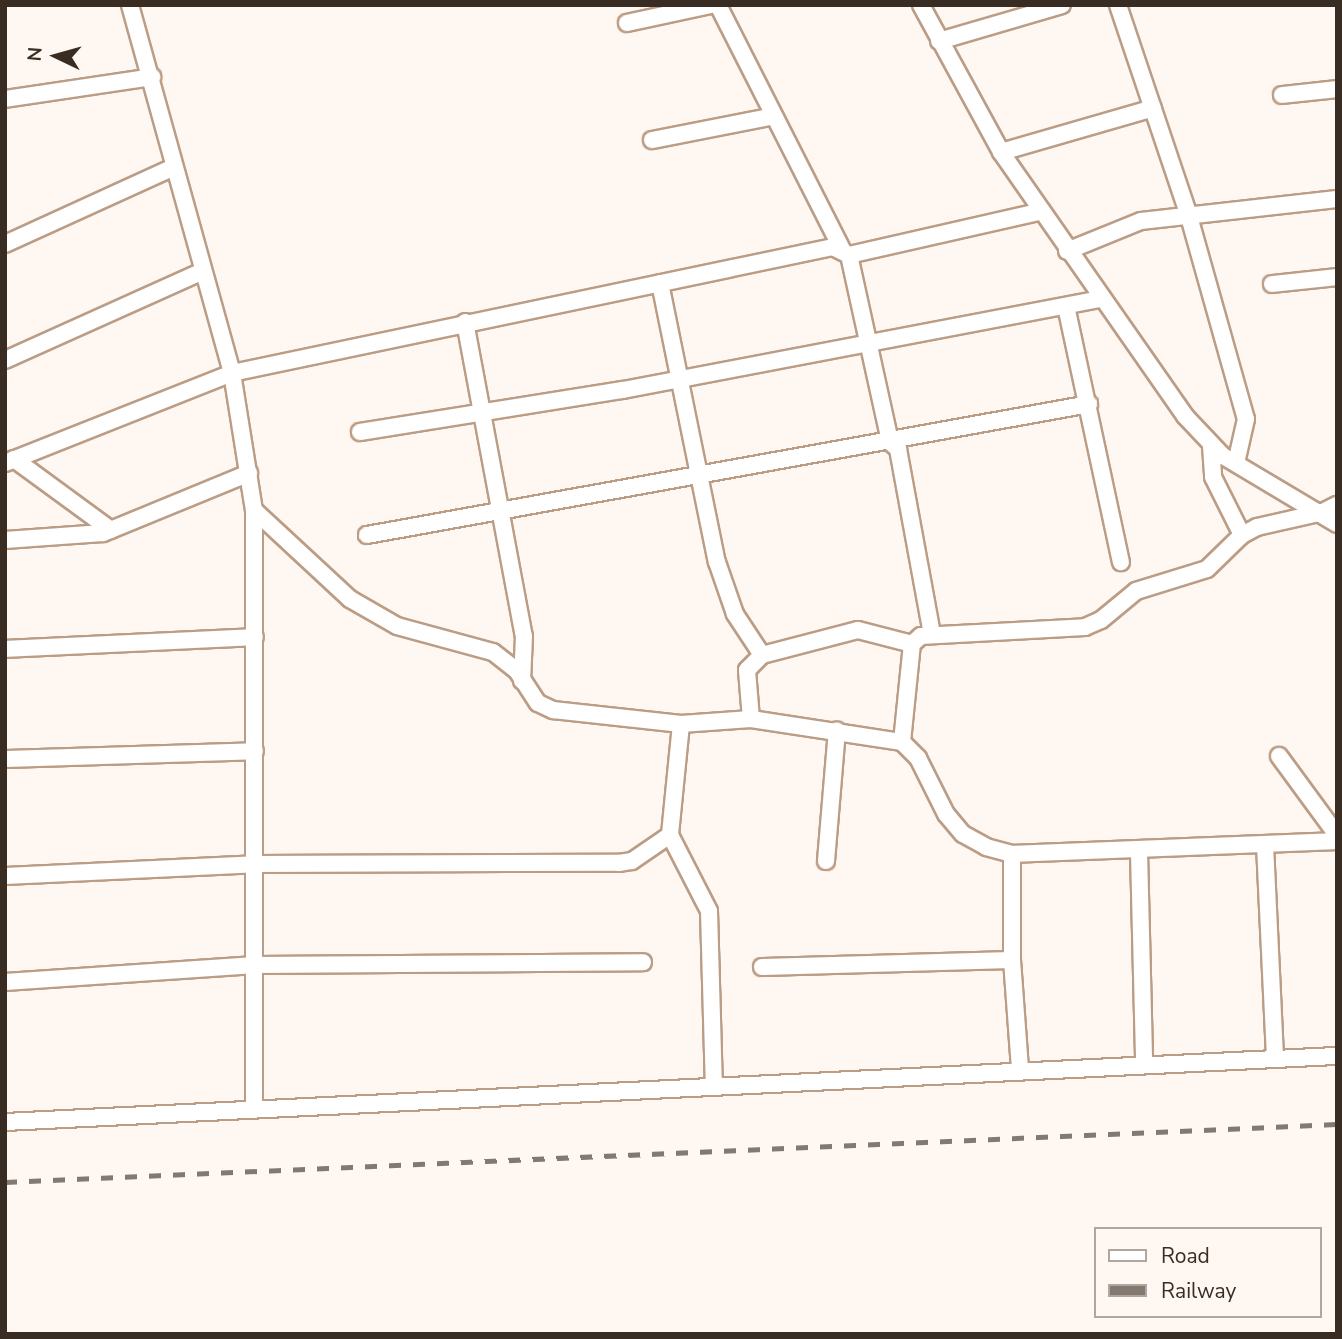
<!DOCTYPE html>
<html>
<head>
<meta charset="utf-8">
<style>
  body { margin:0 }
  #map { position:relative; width:1342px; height:1339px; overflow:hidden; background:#fef7f2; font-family:"Nunito Sans",sans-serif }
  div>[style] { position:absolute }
  .roads { filter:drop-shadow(2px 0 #bb9d86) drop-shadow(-2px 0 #bb9d86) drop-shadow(0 2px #bb9d86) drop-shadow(0 -2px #bb9d86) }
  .minor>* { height:16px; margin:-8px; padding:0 8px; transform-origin:8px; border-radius:8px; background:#fff }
  .rail>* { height:4.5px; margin-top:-2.25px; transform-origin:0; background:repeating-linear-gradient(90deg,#837971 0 12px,transparent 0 24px) }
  span { translate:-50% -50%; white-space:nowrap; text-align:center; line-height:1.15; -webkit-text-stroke:6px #fef7f2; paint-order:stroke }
  .frame { position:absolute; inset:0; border:7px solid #392d23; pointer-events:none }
  .legend { position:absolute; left:1094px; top:1227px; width:228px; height:91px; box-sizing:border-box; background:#fef7f2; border:2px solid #afa69f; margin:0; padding:9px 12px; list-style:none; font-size:21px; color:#392d23 }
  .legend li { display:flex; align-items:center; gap:14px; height:35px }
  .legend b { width:35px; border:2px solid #afa69f }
  .north { position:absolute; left:21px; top:21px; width:70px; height:70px; -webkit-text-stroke:5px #fef7f2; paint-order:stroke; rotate:275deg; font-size:19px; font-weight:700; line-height:28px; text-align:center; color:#392d23 }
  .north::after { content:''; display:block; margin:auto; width:24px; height:32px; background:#392d23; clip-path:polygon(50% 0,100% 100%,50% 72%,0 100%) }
</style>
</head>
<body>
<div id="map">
  <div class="roads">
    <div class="minor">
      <i style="left:130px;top:5px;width:382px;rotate:74.5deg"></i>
      <i style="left:232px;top:373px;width:139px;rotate:80.9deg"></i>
      <i style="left:254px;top:510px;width:599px;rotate:90deg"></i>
      <i style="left:718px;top:5px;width:274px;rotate:63.1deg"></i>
      <i style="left:921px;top:5px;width:167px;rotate:61.4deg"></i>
      <i style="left:1001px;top:152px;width:322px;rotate:55.1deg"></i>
      <i style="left:1185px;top:416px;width:55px;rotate:46.5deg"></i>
      <i style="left:1223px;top:456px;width:133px;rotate:30.8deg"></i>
      <i style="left:1118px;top:5px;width:219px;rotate:71.4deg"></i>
      <i style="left:1188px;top:213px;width:214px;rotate:74.3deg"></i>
      <i style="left:1246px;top:419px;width:45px;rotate:102.8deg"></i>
      <i style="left:627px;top:23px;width:85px;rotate:-12.2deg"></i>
      <i style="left:939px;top:41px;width:128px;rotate:-16.3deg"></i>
      <i style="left:1282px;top:95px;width:55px;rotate:-6.2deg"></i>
      <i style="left:5px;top:99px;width:149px;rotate:-8.5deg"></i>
      <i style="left:652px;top:140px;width:124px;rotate:-11.1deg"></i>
      <i style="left:1001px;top:152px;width:158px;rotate:-16.1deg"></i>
      <i style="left:5px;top:244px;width:186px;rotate:-24.5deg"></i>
      <i style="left:1067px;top:251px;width:80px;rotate:-22.1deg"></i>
      <i style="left:1141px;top:221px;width:197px;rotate:-6.4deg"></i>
      <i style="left:849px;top:255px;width:198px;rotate:-12.8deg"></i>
      <i style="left:660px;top:283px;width:285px;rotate:78.5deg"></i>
      <i style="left:717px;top:562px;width:55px;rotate:70.9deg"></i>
      <i style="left:735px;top:614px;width:49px;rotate:56.6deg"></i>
      <i style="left:1272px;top:284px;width:65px;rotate:-6.1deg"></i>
      <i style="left:1066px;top:306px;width:262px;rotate:77.9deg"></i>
      <i style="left:465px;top:322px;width:319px;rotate:79.4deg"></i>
      <i style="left:524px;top:636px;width:45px;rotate:92.5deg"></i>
      <i style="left:5px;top:360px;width:215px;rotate:-24.2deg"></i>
      <i style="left:360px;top:432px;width:266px;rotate:-9.1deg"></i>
      <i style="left:623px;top:390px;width:487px;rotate:-10.8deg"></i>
      <i style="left:1211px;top:446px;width:31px;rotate:86deg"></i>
      <i style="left:1213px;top:477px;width:65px;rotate:63.4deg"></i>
      <i style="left:14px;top:459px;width:120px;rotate:36.2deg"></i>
      <i style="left:5px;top:463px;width:244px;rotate:-21.6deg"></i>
      <i style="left:232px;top:373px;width:614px;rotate:-11.84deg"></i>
      <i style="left:833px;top:247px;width:18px;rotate:27deg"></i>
      <i style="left:849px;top:255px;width:191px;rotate:77.6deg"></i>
      <i style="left:890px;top:442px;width:11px;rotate:41deg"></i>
      <i style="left:898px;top:449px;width:188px;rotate:79.6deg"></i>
      <i style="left:254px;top:510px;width:131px;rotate:42.8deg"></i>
      <i style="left:350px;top:599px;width:54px;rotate:29.9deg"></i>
      <i style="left:397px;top:626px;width:99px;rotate:15.2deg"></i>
      <i style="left:493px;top:652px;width:31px;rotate:38deg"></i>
      <i style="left:517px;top:671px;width:38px;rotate:57deg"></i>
      <i style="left:538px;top:703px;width:17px;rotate:25deg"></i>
      <i style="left:553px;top:710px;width:129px;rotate:6.2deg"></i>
      <i style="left:681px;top:724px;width:70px;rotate:-4.1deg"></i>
      <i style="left:751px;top:719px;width:153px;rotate:8.7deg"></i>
      <i style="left:902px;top:742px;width:23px;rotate:45deg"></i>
      <i style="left:918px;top:758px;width:63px;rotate:63.4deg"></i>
      <i style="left:946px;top:814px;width:26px;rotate:50deg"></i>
      <i style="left:963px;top:834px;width:26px;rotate:29deg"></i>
      <i style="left:986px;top:847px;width:27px;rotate:15deg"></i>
      <i style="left:1012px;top:854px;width:325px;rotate:-2.3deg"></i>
      <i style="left:367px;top:535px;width:734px;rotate:-10.28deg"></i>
      <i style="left:5px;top:540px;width:98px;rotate:-4.1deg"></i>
      <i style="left:103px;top:533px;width:158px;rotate:-22.3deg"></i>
      <i style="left:5px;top:649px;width:250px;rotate:-2.7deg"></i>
      <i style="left:751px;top:719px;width:49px;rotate:-94.7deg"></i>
      <i style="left:747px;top:670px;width:21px;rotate:-45deg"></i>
      <i style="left:762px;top:655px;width:99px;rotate:-14.6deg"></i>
      <i style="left:858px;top:630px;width:56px;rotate:14.5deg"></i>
      <i style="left:681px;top:724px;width:112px;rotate:95.7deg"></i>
      <i style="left:670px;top:835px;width:85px;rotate:62.8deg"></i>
      <i style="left:709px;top:911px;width:175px;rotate:88.4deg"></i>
      <i style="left:902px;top:742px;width:99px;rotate:-84.2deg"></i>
      <i style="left:912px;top:644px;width:12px;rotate:-42deg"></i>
      <i style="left:921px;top:636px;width:164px;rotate:-3.1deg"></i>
      <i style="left:1085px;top:627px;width:17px;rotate:-24deg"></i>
      <i style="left:1101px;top:620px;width:45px;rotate:-39.6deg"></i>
      <i style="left:1136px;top:591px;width:74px;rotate:-17.2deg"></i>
      <i style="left:1207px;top:569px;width:49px;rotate:-44.2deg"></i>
      <i style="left:1242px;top:535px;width:17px;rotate:-28deg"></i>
      <i style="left:1257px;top:527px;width:68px;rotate:-12.8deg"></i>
      <i style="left:1323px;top:512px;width:16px;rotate:-27deg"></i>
      <i style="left:1279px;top:756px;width:98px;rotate:53.7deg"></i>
      <i style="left:5px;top:759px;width:250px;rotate:-1.8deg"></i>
      <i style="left:1265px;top:845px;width:214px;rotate:87.3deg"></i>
      <i style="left:1139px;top:852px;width:212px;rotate:88.6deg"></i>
      <i style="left:1012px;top:854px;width:106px;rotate:90deg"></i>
      <i style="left:1012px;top:960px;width:110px;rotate:85.8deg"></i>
      <i style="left:826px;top:861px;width:131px;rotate:-85.2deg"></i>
      <i style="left:5px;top:876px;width:250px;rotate:-2.7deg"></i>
      <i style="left:255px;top:864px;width:364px;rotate:-0.2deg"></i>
      <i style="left:619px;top:863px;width:13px;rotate:-9deg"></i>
      <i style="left:632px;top:861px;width:46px;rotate:-34.4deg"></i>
      <i style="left:762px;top:967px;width:250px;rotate:-1.6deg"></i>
      <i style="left:5px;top:982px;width:251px;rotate:-3.9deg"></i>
      <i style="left:255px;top:965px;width:388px;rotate:-0.4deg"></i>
      <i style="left:5px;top:1122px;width:1334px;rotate:-2.84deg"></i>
    </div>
  </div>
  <div class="rail">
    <i style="left:5px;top:1182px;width:1333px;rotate:-2.49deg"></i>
  </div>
  <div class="frame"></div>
  <ul class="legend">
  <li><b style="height:9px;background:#fff"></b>Road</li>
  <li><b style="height:9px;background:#837971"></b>Railway</li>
  </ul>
  <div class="north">N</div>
</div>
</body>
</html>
